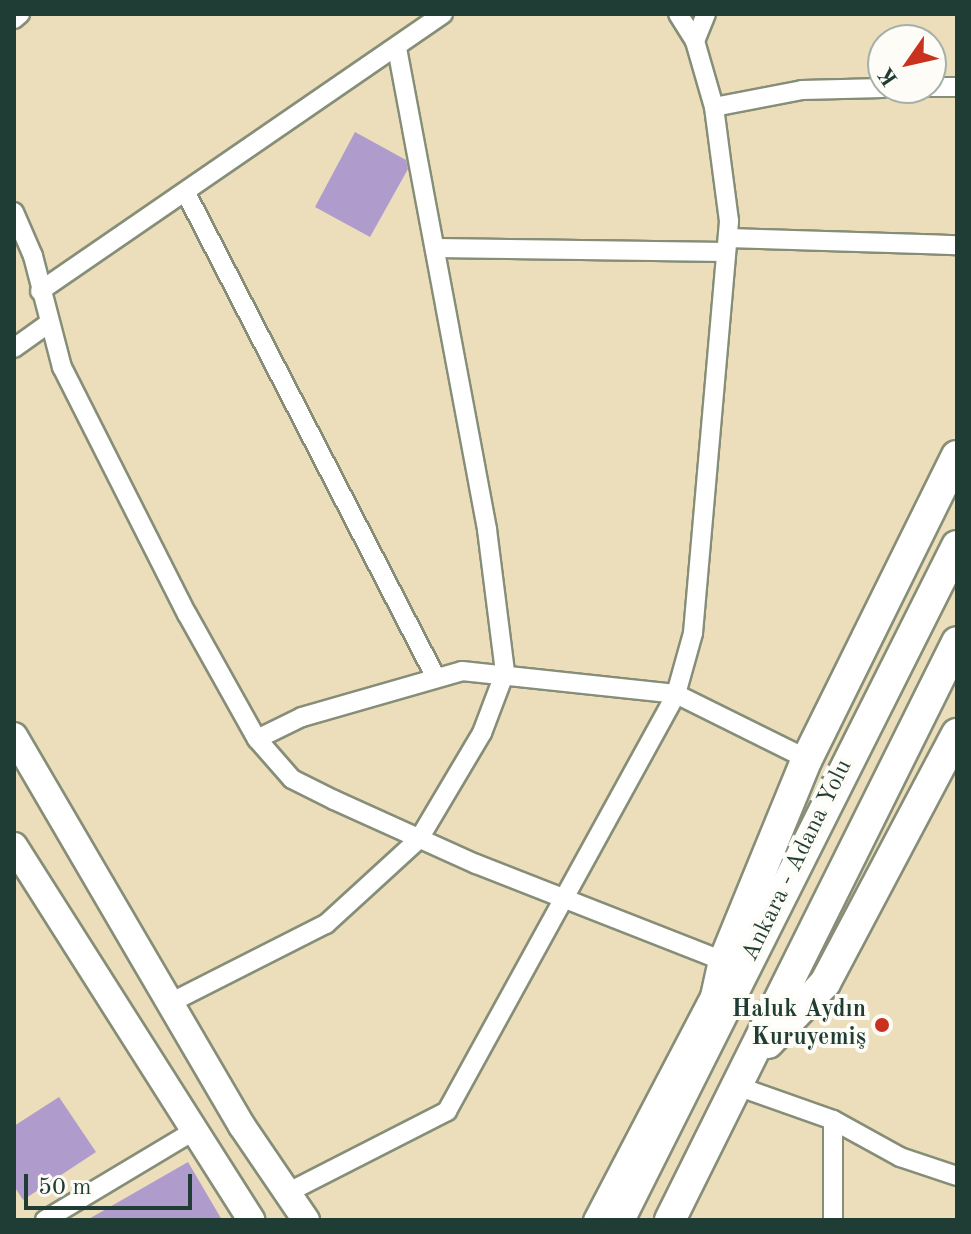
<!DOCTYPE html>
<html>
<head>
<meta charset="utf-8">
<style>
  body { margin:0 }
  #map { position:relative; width:971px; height:1234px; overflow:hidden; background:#ecdebb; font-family:"Old Standard TT",serif }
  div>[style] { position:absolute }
  .building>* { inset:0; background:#af9bcc }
  .roads { filter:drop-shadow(2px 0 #868e78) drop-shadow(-2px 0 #868e78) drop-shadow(0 2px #868e78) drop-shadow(0 -2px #868e78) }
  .minor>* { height:18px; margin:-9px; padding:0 9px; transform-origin:9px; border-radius:9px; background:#fff }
  .secondary>* { height:26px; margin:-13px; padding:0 13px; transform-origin:13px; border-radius:13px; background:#fff }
  .trunk>* { height:30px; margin:-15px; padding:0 15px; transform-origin:15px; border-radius:15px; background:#fff }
  .dots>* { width:22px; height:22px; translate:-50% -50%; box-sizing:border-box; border:4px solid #fdfcf7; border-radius:50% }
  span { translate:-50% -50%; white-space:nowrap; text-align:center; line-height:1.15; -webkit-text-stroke:8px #fdfcf7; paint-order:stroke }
  .street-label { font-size:24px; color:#1f3d34 }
  .poi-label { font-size:24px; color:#1f3d34; font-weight:700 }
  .right { translate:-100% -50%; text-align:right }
  .frame { position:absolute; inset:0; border:16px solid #1f3d34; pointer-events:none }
  .north { position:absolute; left:867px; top:24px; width:80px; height:80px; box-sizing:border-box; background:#fdfcf7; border:2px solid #a4b0a9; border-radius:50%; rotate:236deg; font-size:22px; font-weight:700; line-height:32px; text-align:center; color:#1f3d34 }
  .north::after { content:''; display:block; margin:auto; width:28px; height:36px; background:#c8321e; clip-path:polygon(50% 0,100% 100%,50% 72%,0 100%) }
  .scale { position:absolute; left:24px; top:1174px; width:168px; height:36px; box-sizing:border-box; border:4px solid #1f3d34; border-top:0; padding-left:10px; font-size:24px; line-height:28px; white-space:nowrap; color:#1f3d34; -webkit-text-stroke:6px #fdfcf7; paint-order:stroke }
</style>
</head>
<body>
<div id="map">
  <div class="building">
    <i style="clip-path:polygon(355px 132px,406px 160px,408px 169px,370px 237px,315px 207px)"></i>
    <i style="clip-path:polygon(59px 1097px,96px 1152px,23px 1200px,14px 1186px,14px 1126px)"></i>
    <i style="clip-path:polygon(188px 1162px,222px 1220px,87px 1220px)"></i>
  </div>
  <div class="roads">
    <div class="minor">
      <i style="left:14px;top:19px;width:8px;rotate:-40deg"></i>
      <i style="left:695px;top:41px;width:29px;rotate:-68deg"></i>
      <i style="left:931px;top:87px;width:26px"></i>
      <i style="left:714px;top:107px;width:90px;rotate:-10.9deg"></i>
      <i style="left:802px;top:90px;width:81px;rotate:-1.4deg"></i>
      <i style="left:187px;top:195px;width:541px;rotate:62.72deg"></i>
      <i style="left:14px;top:212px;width:48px;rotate:66.6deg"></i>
      <i style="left:33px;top:256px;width:115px;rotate:75.4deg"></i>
      <i style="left:62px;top:367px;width:277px;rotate:63.2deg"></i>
      <i style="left:187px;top:614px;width:143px;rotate:60.8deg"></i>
      <i style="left:257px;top:739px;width:50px;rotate:-26.1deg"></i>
      <i style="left:302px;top:717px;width:166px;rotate:-16deg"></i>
      <i style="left:462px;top:671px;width:215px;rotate:6.1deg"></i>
      <i style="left:676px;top:694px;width:146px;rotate:26.4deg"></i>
      <i style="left:728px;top:238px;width:229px;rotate:1.8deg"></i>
      <i style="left:436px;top:248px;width:290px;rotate:0.8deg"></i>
      <i style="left:40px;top:291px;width:489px;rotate:-34.5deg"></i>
      <i style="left:14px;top:348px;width:43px;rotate:-35.5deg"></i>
      <i style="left:257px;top:739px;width:53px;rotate:48.8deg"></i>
      <i style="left:292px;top:779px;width:47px;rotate:26.6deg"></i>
      <i style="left:334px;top:800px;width:156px;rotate:24.3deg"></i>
      <i style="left:476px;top:864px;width:266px;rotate:21.4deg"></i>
      <i style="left:170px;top:1003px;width:175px;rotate:-26.9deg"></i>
      <i style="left:326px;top:924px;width:126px;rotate:-42.4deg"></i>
      <i style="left:419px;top:839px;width:123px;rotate:-59.3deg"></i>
      <i style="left:482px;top:733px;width:65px;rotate:-69.3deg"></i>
      <i style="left:505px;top:672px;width:144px;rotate:-97.2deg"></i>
      <i style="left:487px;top:529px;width:490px;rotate:-100.6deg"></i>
      <i style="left:737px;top:1086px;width:102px;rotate:19.5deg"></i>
      <i style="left:833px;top:1120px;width:77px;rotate:28.9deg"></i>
      <i style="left:900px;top:1157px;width:60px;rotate:18.4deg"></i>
      <i style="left:287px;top:1193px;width:180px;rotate:-27.1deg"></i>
      <i style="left:447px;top:1111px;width:476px;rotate:-61.2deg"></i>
      <i style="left:676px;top:694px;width:63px;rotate:-74.4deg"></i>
      <i style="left:693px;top:633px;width:414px;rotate:-85deg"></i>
      <i style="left:729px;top:221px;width:115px;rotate:-97.5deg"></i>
      <i style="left:714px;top:107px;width:69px;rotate:-106.1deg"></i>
      <i style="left:695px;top:41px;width:32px;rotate:-122deg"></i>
      <i style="left:45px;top:1220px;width:174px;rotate:-30.9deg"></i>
      <i style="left:593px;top:1220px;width:257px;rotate:-62.4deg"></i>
      <i style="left:833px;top:1220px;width:100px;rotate:-90deg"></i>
    </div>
    <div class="secondary">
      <i style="left:14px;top:736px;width:452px;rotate:59.7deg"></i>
      <i style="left:242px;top:1126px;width:114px;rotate:55.8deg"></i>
      <i style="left:14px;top:846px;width:443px;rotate:57.6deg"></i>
    </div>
    <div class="trunk">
      <i style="left:714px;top:1006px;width:46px;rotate:-77.5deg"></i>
      <i style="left:724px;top:961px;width:218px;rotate:-67.7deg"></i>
      <i style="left:807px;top:759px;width:338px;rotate:-63.7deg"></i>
      <i style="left:768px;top:1043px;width:83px;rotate:-46.5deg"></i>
      <i style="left:825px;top:983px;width:282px;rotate:-62.1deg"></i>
      <i style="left:619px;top:1220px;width:754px;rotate:-63.37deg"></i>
      <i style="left:670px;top:1220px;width:645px;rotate:-63.59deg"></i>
    </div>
  </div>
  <div class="dots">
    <i style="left:882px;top:1025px;background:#c8321e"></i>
  </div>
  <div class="street-label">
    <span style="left:798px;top:861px;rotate:-64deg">Ankara - Adana Yolu</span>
  </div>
  <div class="poi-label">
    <span class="right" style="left:866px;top:1025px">Haluk Aydın<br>Kuruyemiş</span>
  </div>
  <div class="frame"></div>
  <div class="north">K</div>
  <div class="scale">50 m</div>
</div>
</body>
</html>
